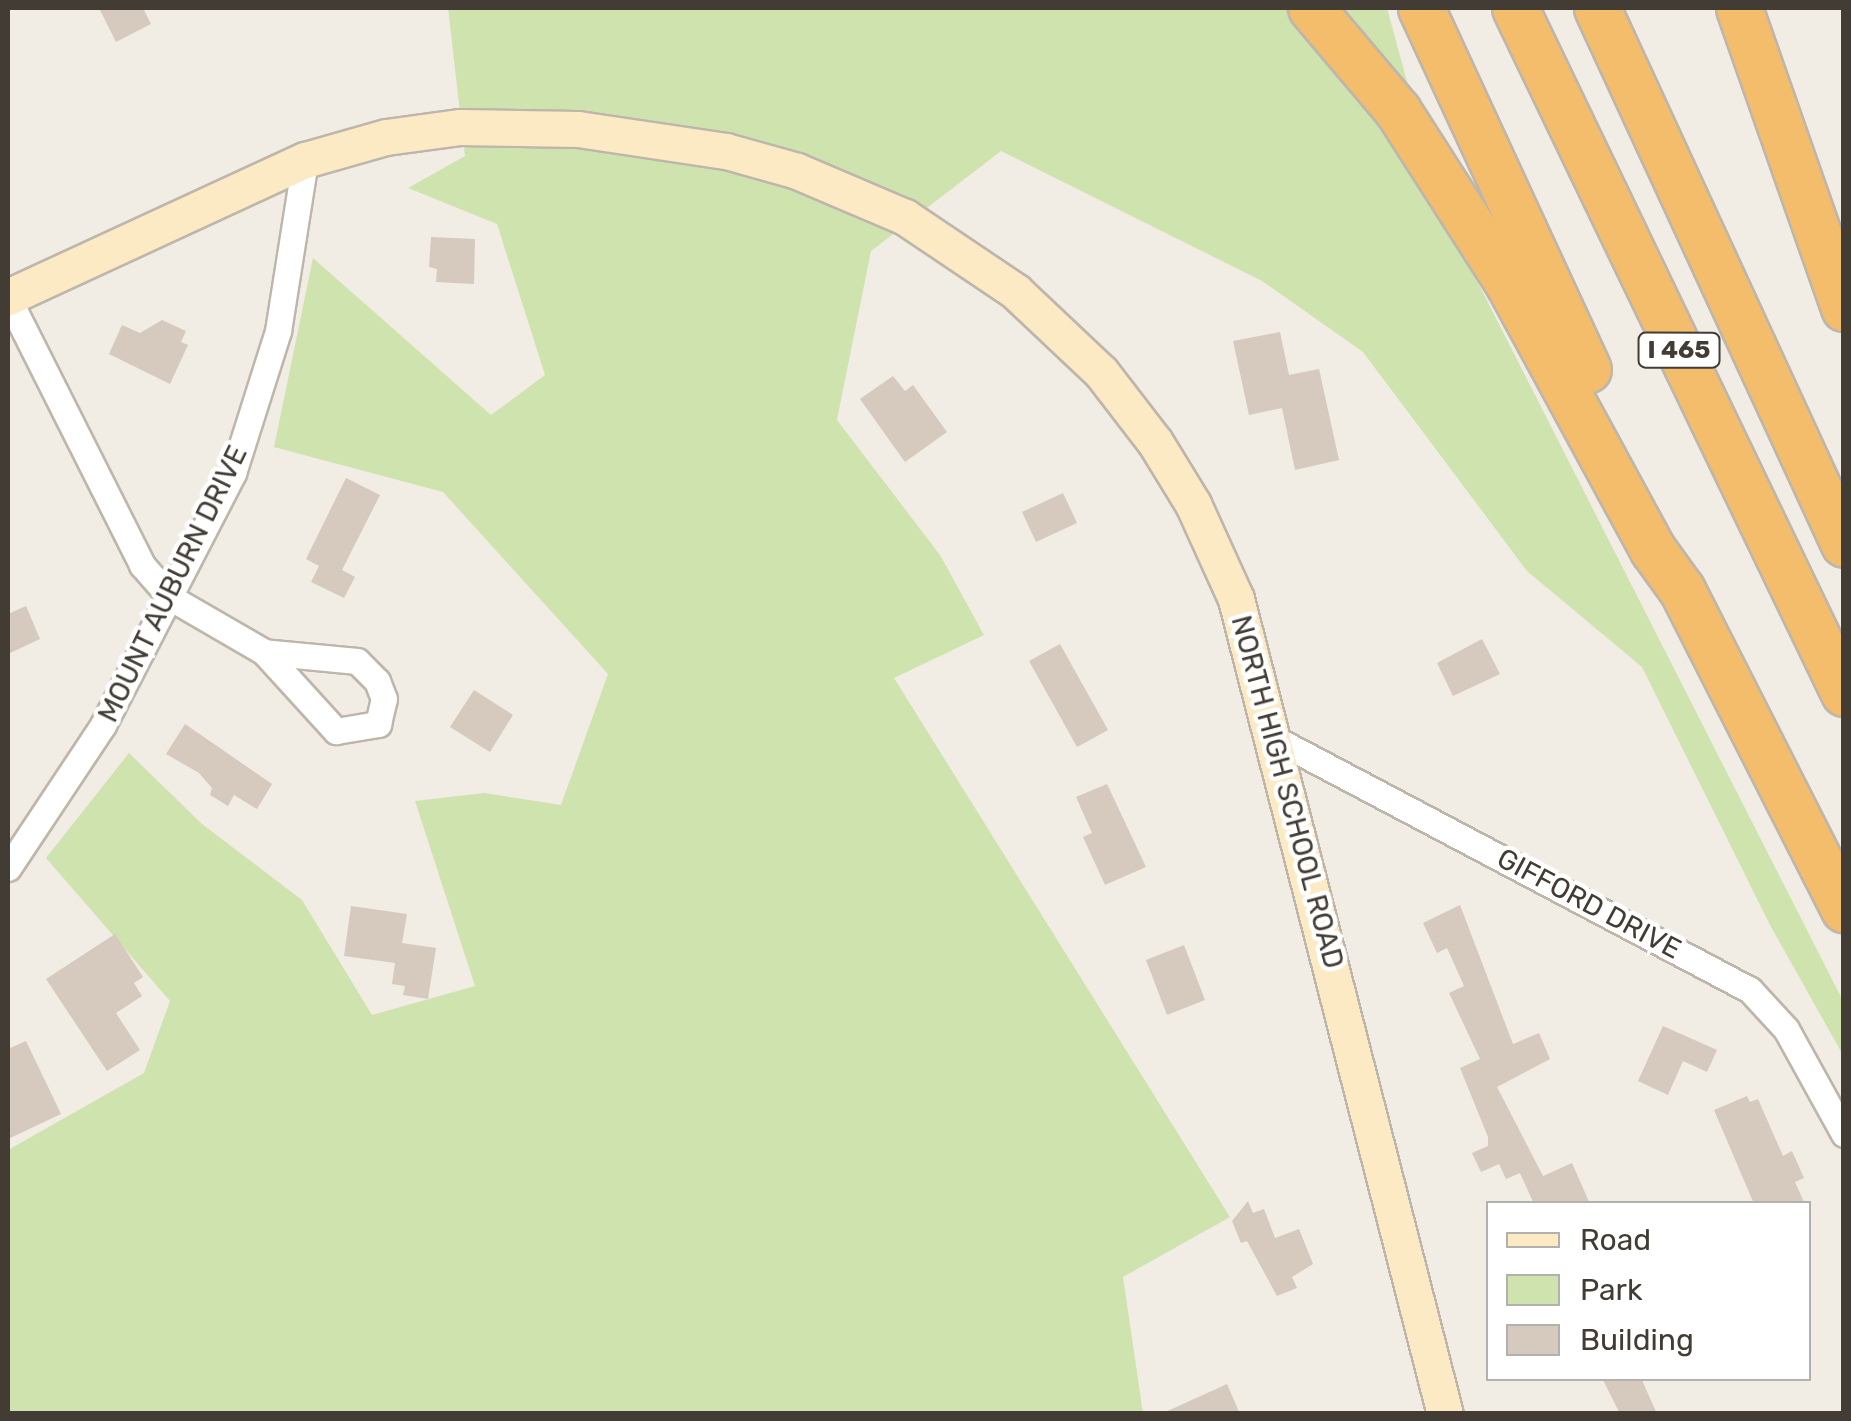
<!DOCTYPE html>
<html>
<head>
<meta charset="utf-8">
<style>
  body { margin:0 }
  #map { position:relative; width:1851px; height:1421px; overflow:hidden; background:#f1ece4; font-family:Rubik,sans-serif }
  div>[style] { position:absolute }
  .green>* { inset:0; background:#cfe3af }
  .building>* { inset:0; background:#d5cabd }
  .roads { filter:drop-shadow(2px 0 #beb6ab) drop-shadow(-2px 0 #beb6ab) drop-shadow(0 2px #beb6ab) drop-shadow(0 -2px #beb6ab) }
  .street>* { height:25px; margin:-12.5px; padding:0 12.5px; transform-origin:12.5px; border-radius:12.5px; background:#fff }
  .secondary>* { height:35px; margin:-17.5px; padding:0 17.5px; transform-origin:17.5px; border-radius:17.5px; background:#fbeac4 }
  .highway>* { height:45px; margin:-22.5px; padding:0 22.5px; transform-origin:22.5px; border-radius:22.5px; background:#f4bd6c }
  span { translate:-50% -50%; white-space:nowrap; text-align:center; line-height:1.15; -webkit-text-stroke:9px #fff; paint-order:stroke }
  .shield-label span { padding:2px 8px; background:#fff; border:2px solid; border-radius:8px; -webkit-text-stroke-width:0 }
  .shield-label { font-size:25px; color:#423c35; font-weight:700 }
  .street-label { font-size:28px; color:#423c35 }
  .frame { position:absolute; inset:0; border:10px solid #423c35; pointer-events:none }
  .legend { position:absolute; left:1486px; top:1201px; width:325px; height:180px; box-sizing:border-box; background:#fff; border:2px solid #b3b1ae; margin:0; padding:12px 18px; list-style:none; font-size:30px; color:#423c35 }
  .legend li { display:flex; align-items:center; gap:20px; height:50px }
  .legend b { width:50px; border:2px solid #b3b1ae }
</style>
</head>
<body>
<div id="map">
  <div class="green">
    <i style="clip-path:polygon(448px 8px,1387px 8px,1443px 214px,1843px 1001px,1843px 1055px,1770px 925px,1642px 667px,1527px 571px,1363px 352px,1262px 281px,1001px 151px,871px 251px,837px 420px,940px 555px,984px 635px,894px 678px,1230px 1217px,1123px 1277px,1143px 1413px,8px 1413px,8px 1150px,144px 1073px,170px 1001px,46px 858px,129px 753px,202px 824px,302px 900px,372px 1015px,475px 986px,415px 801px,484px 793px,561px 805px,608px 674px,443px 492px,274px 447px,313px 258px,491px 415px,545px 375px,497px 224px,408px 188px,465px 156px)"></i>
  </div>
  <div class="building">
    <i style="clip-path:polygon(99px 8px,143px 8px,151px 24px,116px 42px)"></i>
    <i style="clip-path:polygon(431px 237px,475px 239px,474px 284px,436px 282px,437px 269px,429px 267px)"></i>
    <i style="clip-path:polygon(162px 320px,186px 331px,181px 342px,188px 345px,170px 384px,109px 354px,122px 325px,140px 333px)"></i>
    <i style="clip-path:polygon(1280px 332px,1289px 375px,1319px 369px,1339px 460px,1295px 470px,1282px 408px,1249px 415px,1233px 341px)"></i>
    <i style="clip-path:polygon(893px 376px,905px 391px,913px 385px,947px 432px,905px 462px,860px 399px)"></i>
    <i style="clip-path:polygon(346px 478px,380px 495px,342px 570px,355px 577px,344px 598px,311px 582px,319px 566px,306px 559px)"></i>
    <i style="clip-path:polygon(1063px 493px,1077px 523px,1036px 542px,1022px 512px)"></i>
    <i style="clip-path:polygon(26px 606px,40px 639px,8px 654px,8px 614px)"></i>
    <i style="clip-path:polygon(1482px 639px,1500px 674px,1453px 696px,1437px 663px)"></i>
    <i style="clip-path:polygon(1060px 644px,1108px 730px,1077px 747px,1029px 661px)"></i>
    <i style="clip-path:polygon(474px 690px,513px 715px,490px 752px,450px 727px)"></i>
    <i style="clip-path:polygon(185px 724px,272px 784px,257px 809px,234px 795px,228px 806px,210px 795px,212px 788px,199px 773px,166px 754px)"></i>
    <i style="clip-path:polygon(1107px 784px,1146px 867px,1105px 885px,1083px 837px,1092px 833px,1076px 797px)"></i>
    <i style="clip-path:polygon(1460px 905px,1513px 1044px,1539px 1033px,1550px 1059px,1497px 1087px,1543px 1176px,1572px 1163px,1590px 1204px,1534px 1204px,1520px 1173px,1506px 1179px,1499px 1164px,1481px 1172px,1472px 1153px,1488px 1146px,1488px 1137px,1460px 1068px,1480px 1059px,1449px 993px,1464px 986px,1447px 948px,1437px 953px,1423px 923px)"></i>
    <i style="clip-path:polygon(351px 906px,407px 914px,402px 943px,436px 948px,428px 999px,403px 995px,405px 986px,392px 984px,395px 963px,344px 956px)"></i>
    <i style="clip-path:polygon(115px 934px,143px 977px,134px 983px,142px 996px,116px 1013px,140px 1050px,107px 1071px,46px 979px)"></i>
    <i style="clip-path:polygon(1184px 945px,1205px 1000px,1167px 1015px,1146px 960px)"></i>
    <i style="clip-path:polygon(1663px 1026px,1717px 1050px,1707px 1072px,1683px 1061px,1668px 1095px,1638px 1081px)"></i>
    <i style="clip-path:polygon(26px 1041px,61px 1114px,8px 1139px,8px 1049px)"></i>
    <i style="clip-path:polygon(1747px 1096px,1750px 1102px,1758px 1099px,1783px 1156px,1792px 1151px,1804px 1178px,1795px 1182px,1805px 1204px,1754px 1204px,1714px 1110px)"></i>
    <i style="clip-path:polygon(1248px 1201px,1253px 1213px,1264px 1209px,1275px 1238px,1299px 1229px,1313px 1264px,1292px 1277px,1297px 1288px,1277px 1296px,1247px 1241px,1241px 1243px,1232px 1221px)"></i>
    <i style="clip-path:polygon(1602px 1378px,1641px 1378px,1657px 1414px,1620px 1414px)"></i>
    <i style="clip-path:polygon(1227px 1384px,1240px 1414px,1161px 1414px)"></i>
  </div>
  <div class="roads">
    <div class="street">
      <i style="left:8px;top:298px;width:299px;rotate:63.3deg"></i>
      <i style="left:142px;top:565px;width:44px;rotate:48.7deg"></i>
      <i style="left:171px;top:598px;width:108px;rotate:30.1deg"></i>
      <i style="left:264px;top:652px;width:107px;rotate:47.7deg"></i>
      <i style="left:336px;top:731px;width:43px;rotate:-9.5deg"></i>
      <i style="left:378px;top:724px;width:26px;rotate:-77deg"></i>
      <i style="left:384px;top:699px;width:19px;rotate:-111deg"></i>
      <i style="left:377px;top:681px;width:28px;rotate:-135deg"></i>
      <i style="left:357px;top:661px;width:93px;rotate:-174.5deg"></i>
      <i style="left:1275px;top:739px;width:537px;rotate:27.85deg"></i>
      <i style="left:1750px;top:990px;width:53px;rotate:47.3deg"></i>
      <i style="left:1786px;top:1029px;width:120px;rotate:61.1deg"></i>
      <i style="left:8px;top:868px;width:172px;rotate:-56.4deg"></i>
      <i style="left:103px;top:725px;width:284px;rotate:-62.7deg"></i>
      <i style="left:233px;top:473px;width:149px;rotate:-72.4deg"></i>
      <i style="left:278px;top:331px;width:173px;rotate:-81deg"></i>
    </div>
    <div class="secondary">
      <i style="left:8px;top:297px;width:327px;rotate:-24.8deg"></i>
      <i style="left:305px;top:160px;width:84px;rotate:-15.9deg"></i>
      <i style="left:386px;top:137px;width:75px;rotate:-7.7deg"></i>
      <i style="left:460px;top:127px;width:118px;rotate:1deg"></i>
      <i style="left:578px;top:129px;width:150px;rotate:8.5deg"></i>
      <i style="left:726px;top:151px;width:74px;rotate:15.7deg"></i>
      <i style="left:797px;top:171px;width:117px;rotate:23.1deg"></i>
      <i style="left:905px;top:217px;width:133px;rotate:33.9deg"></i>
      <i style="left:1015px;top:291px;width:118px;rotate:43.3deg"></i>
      <i style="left:1101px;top:372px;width:88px;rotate:52.4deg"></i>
      <i style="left:1155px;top:442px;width:73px;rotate:58.5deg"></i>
      <i style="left:1193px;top:504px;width:104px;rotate:65.6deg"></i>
      <i style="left:1236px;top:599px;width:841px;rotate:75.62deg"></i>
    </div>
    <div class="highway">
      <i style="left:1311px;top:8px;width:135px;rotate:49.8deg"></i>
      <i style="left:1398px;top:111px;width:204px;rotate:57.4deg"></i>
      <i style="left:1508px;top:283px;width:304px;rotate:61.5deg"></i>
      <i style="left:1653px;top:550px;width:49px;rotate:54.1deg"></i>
      <i style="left:1682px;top:590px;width:358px;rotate:63.1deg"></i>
      <i style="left:1421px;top:8px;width:398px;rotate:65.2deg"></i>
      <i style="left:1515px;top:8px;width:760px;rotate:64.35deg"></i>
      <i style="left:1597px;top:8px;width:590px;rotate:65.26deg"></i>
      <i style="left:1739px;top:8px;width:318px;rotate:70.7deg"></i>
    </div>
  </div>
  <div class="shield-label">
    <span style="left:1679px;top:350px">I 465</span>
  </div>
  <div class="street-label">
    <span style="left:173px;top:584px;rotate:-64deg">MOUNT AUBURN DRIVE</span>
    <span style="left:1287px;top:792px;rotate:75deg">NORTH HIGH SCHOOL ROAD</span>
    <span style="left:1589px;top:904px;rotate:28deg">GIFFORD DRIVE</span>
  </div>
  <div class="frame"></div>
  <ul class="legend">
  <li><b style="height:12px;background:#fbeac4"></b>Road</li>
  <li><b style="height:28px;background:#cfe3af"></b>Park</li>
  <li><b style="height:28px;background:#d5cabd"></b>Building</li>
  </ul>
</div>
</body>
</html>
